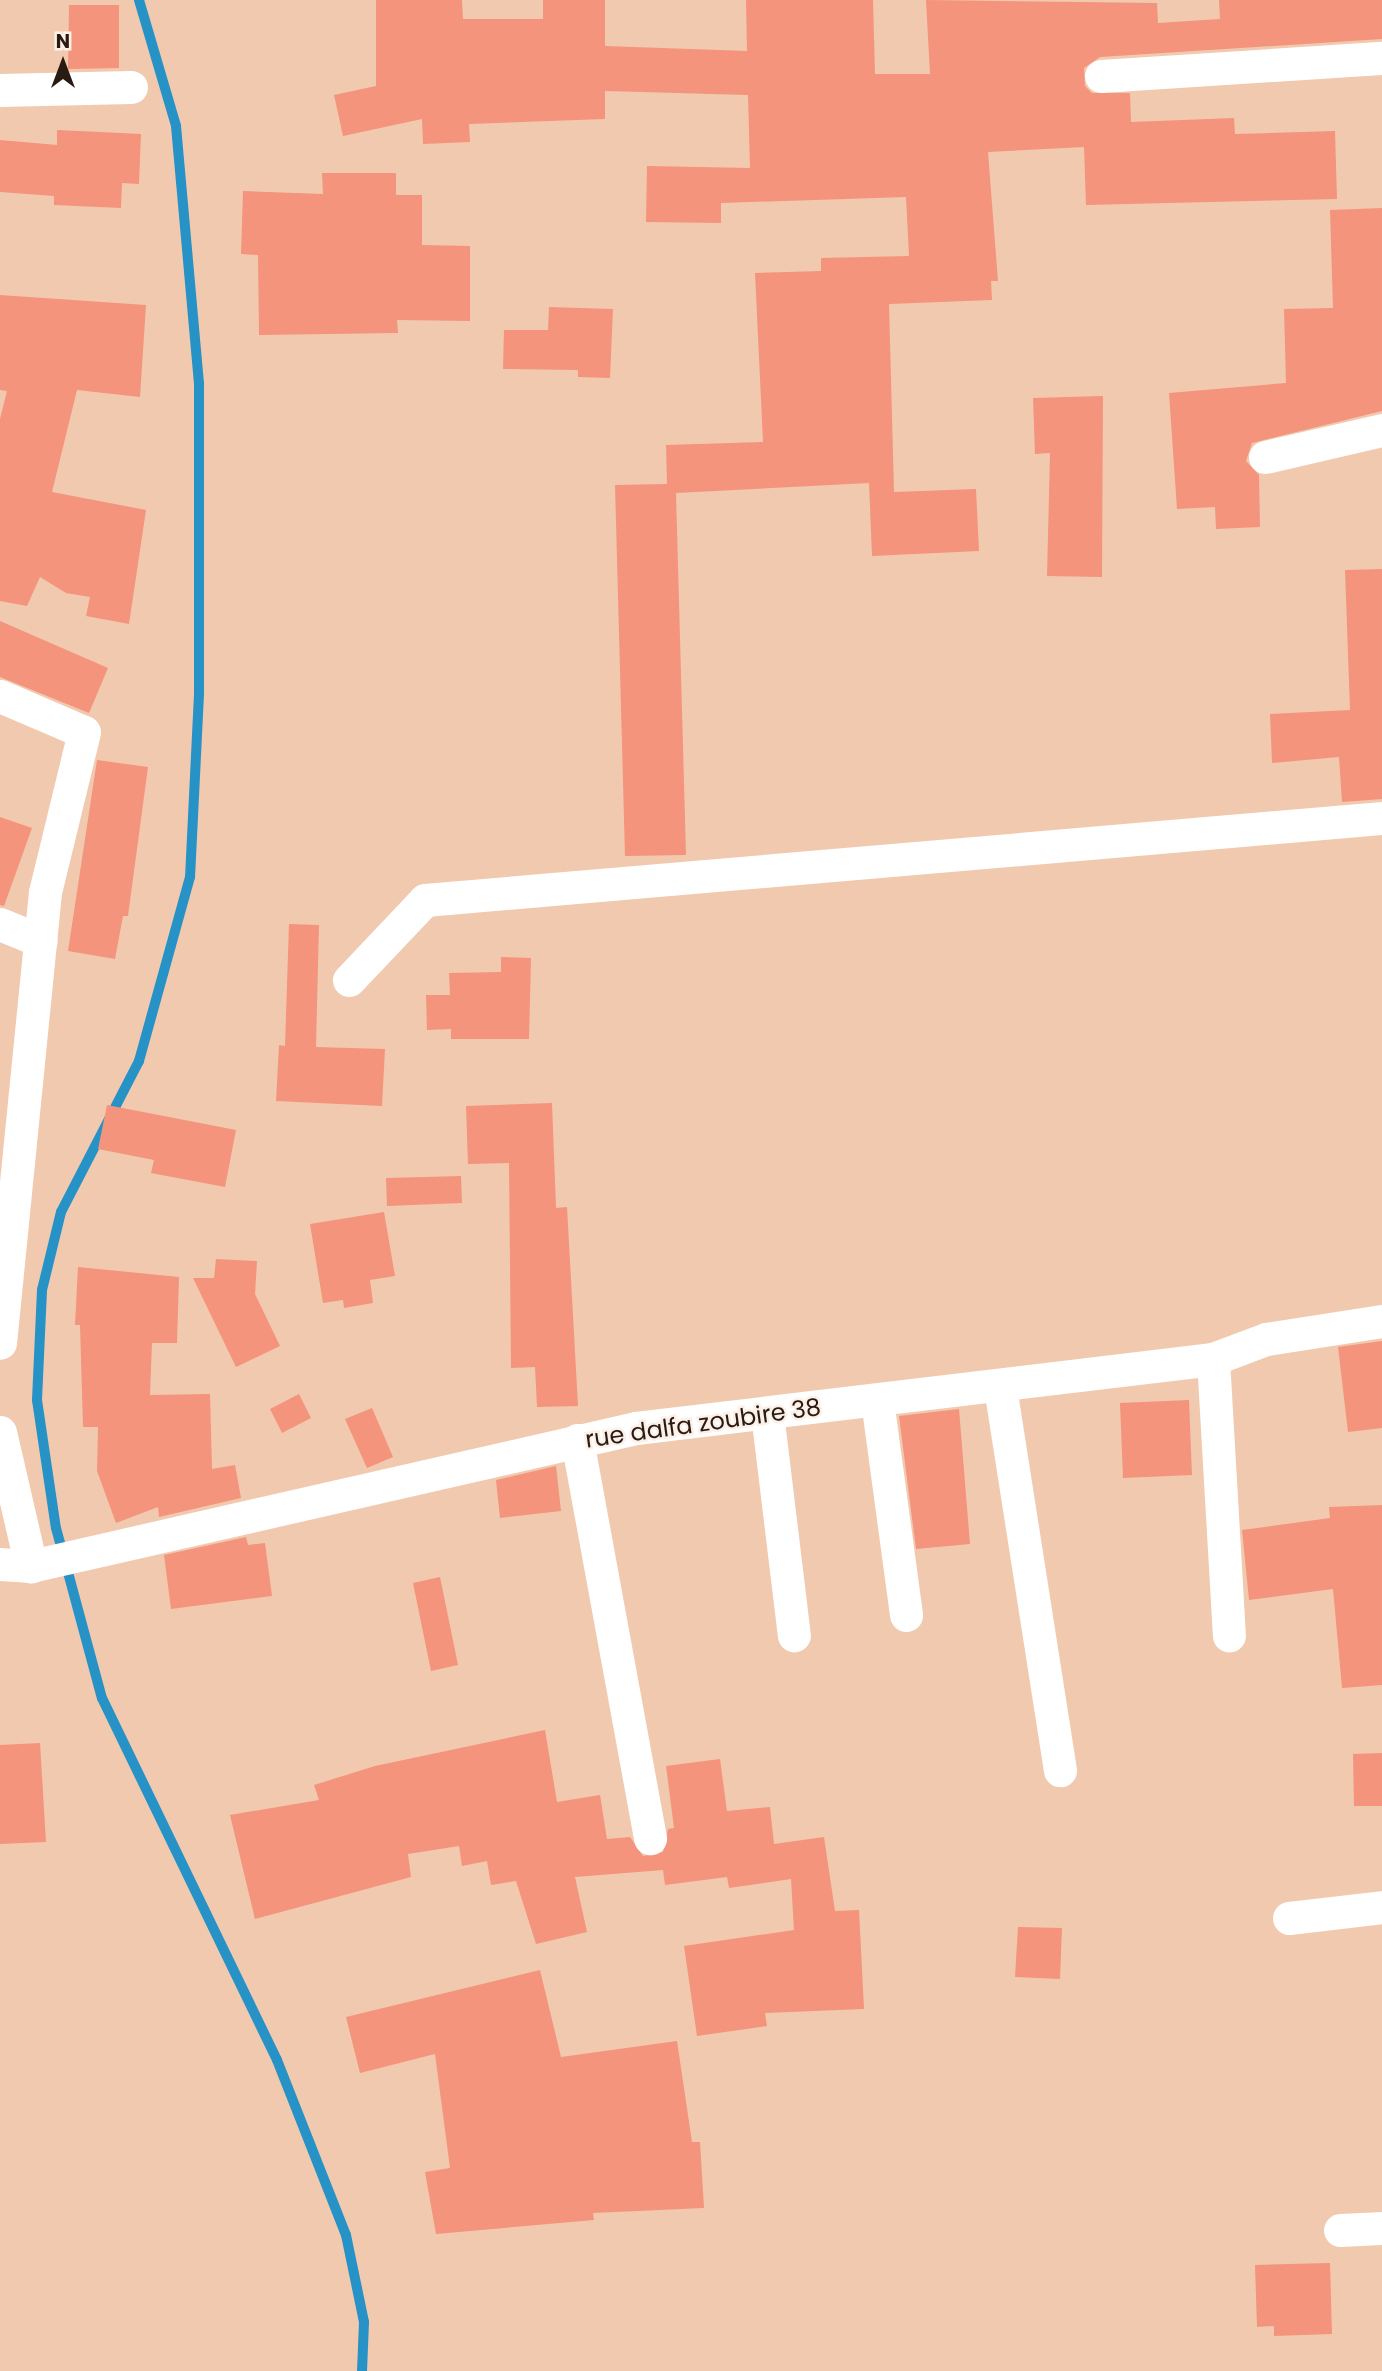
<!DOCTYPE html>
<html>
<head>
<meta charset="utf-8">
<style>
  body { margin:0 }
  #map { position:relative; width:1382px; height:2371px; overflow:hidden; background:#f1c9af; font-family:Poppins,sans-serif }
  div>[style] { position:absolute }
  .stream>* { height:10px; margin:-5px; padding:0 5px; transform-origin:5px; border-radius:5px; background:#2692c6 }
  .building>* { inset:0; background:#f4947c }
  .street>* { height:33px; margin:-16.5px; padding:0 16.5px; transform-origin:16.5px; border-radius:16.5px; background:#fff }
  span { translate:-50% -50%; white-space:nowrap; text-align:center; line-height:1.15; -webkit-text-stroke:5px #fdf0e8; paint-order:stroke }
  .street-label { font-size:24px; color:#2a1b12 }
  .north { position:absolute; left:28px; top:28px; width:70px; height:70px; -webkit-text-stroke:5px #fdf0e8; paint-order:stroke; rotate:0deg; font-size:19px; font-weight:700; line-height:28px; text-align:center; color:#2a1b12 }
  .north::after { content:''; display:block; margin:auto; width:24px; height:32px; background:#2a1b12; clip-path:polygon(50% 0,100% 100%,50% 72%,0 100%) }
</style>
</head>
<body>
<div id="map">
  <div class="stream">
    <i style="left:139px;top:0;width:131px;rotate:73.6deg"></i>
    <i style="left:176px;top:126px;width:258px;rotate:84.9deg"></i>
    <i style="left:199px;top:383px;width:311px;rotate:90deg"></i>
    <i style="left:199px;top:694px;width:183px;rotate:92.8deg"></i>
    <i style="left:190px;top:877px;width:191px;rotate:105.5deg"></i>
    <i style="left:139px;top:1061px;width:170px;rotate:117.3deg"></i>
    <i style="left:61px;top:1212px;width:80px;rotate:103.7deg"></i>
    <i style="left:42px;top:1290px;width:110px;rotate:92.6deg"></i>
    <i style="left:37px;top:1400px;width:129px;rotate:81.6deg"></i>
    <i style="left:56px;top:1528px;width:176px;rotate:74.9deg"></i>
    <i style="left:102px;top:1698px;width:402px;rotate:64.2deg"></i>
    <i style="left:277px;top:2060px;width:188px;rotate:68.5deg"></i>
    <i style="left:346px;top:2235px;width:89px;rotate:78.3deg"></i>
    <i style="left:364px;top:2322px;width:49px;rotate:92.3deg"></i>
  </div>
  <div class="building">
    <i style="clip-path:polygon(376px 0,462px 0,463px 19px,543px 19px,543px 0,605px 0,605px 46px,747px 51px,746px 0,873px 0,875px 74px,930px 74px,926px 0,1157px 3px,1158px 23px,1220px 19px,1219px 0,1382px 0,1382px 39px,1100px 57px,1084px 68px,1085px 86px,1092px 93px,1130px 93px,1131px 122px,1234px 118px,1235px 134px,1335px 131px,1337px 199px,1086px 205px,1084px 147px,988px 152px,998px 281px,991px 281px,992px 300px,889px 304px,894px 492px,976px 489px,979px 551px,872px 556px,869px 483px,676px 493px,686px 855px,625px 856px,615px 485px,667px 484px,666px 445px,763px 442px,755px 273px,821px 271px,821px 258px,909px 256px,906px 197px,721px 203px,721px 223px,646px 222px,647px 166px,750px 168px,748px 95px,605px 91px,605px 119px,469px 124px,470px 142px,423px 144px,422px 119px,343px 136px,334px 95px,376px 86px)"></i>
    <i style="clip-path:polygon(69px 5px,119px 5px,119px 68px,68px 69px)"></i>
    <i style="clip-path:polygon(57px 130px,141px 134px,139px 184px,122px 183px,121px 208px,54px 205px,54px 196px,0 192px,0 140px,57px 145px)"></i>
    <i style="clip-path:polygon(322px 173px,396px 173px,396px 195px,422px 195px,422px 245px,470px 246px,470px 321px,397px 320px,398px 333px,259px 335px,258px 255px,241px 254px,243px 191px,323px 194px)"></i>
    <i style="clip-path:polygon(1382px 208px,1382px 411px,1252px 443px,1246px 461px,1259px 475px,1260px 527px,1216px 529px,1215px 507px,1177px 509px,1169px 393px,1286px 383px,1284px 309px,1333px 308px,1330px 210px)"></i>
    <i style="clip-path:polygon(0 295px,146px 305px,140px 397px,77px 390px,52px 492px,146px 510px,129px 624px,86px 616px,90px 597px,66px 593px,40px 577px,27px 606px,0 601px,0 419px,7px 391px,0 390px)"></i>
    <i style="clip-path:polygon(549px 307px,613px 309px,610px 378px,578px 377px,578px 370px,503px 369px,504px 330px,548px 330px)"></i>
    <i style="clip-path:polygon(1103px 396px,1102px 577px,1047px 576px,1050px 453px,1035px 454px,1033px 398px)"></i>
    <i style="clip-path:polygon(1382px 569px,1382px 799px,1342px 802px,1339px 757px,1272px 763px,1270px 714px,1350px 710px,1345px 570px)"></i>
    <i style="clip-path:polygon(0 621px,108px 668px,89px 713px,0 677px)"></i>
    <i style="clip-path:polygon(97px 760px,148px 767px,128px 916px,123px 916px,115px 959px,68px 951px)"></i>
    <i style="clip-path:polygon(0 817px,32px 828px,4px 906px,0 905px)"></i>
    <i style="clip-path:polygon(289px 924px,319px 925px,316px 1047px,385px 1049px,382px 1106px,276px 1101px,279px 1045px,285px 1046px)"></i>
    <i style="clip-path:polygon(501px 957px,531px 958px,529px 1039px,451px 1039px,451px 1029px,427px 1030px,426px 995px,450px 995px,449px 973px,501px 972px)"></i>
    <i style="clip-path:polygon(552px 1103px,556px 1208px,567px 1207px,578px 1406px,537px 1407px,535px 1367px,511px 1368px,509px 1163px,468px 1164px,466px 1106px)"></i>
    <i style="clip-path:polygon(107px 1105px,236px 1130px,225px 1187px,151px 1173px,154px 1160px,98px 1149px)"></i>
    <i style="clip-path:polygon(461px 1176px,462px 1203px,387px 1206px,386px 1178px)"></i>
    <i style="clip-path:polygon(384px 1212px,395px 1276px,370px 1280px,373px 1303px,344px 1308px,343px 1300px,323px 1303px,310px 1224px)"></i>
    <i style="clip-path:polygon(216px 1259px,257px 1261px,255px 1294px,280px 1346px,236px 1367px,193px 1278px,214px 1278px)"></i>
    <i style="clip-path:polygon(78px 1267px,179px 1277px,177px 1343px,152px 1343px,150px 1395px,210px 1394px,212px 1469px,235px 1465px,241px 1498px,159px 1517px,158px 1507px,116px 1523px,97px 1471px,98px 1427px,83px 1427px,80px 1325px,75px 1325px)"></i>
    <i style="clip-path:polygon(1382px 1341px,1382px 1428px,1348px 1432px,1338px 1347px)"></i>
    <i style="clip-path:polygon(299px 1394px,311px 1418px,282px 1433px,270px 1409px)"></i>
    <i style="clip-path:polygon(1189px 1400px,1192px 1475px,1123px 1478px,1120px 1403px)"></i>
    <i style="clip-path:polygon(372px 1408px,393px 1457px,367px 1468px,345px 1419px)"></i>
    <i style="clip-path:polygon(959px 1409px,970px 1544px,916px 1549px,899px 1416px)"></i>
    <i style="clip-path:polygon(556px 1466px,561px 1511px,500px 1518px,496px 1480px)"></i>
    <i style="clip-path:polygon(1382px 1505px,1382px 1685px,1342px 1688px,1333px 1589px,1249px 1600px,1242px 1530px,1330px 1518px,1329px 1507px)"></i>
    <i style="clip-path:polygon(246px 1537px,248px 1545px,265px 1543px,272px 1596px,171px 1609px,164px 1555px)"></i>
    <i style="clip-path:polygon(440px 1577px,458px 1665px,431px 1671px,413px 1583px)"></i>
    <i style="clip-path:polygon(545px 1730px,557px 1802px,600px 1795px,607px 1839px,630px 1837px,643px 1856px,663px 1852px,668px 1829px,674px 1828px,666px 1766px,720px 1759px,727px 1811px,770px 1807px,774px 1844px,824px 1837px,835px 1911px,859px 1910px,864px 2009px,765px 2013px,767px 2026px,697px 2036px,684px 1946px,794px 1930px,791px 1879px,729px 1888px,727px 1877px,665px 1885px,663px 1870px,575px 1877px,587px 1932px,536px 1944px,516px 1881px,491px 1885px,487px 1861px,462px 1866px,459px 1846px,408px 1854px,411px 1877px,255px 1919px,230px 1815px,319px 1800px,314px 1785px,375px 1766px)"></i>
    <i style="clip-path:polygon(40px 1743px,46px 1842px,0 1844px,0 1745px)"></i>
    <i style="clip-path:polygon(1382px 1753px,1382px 1806px,1354px 1806px,1353px 1754px)"></i>
    <i style="clip-path:polygon(1018px 1927px,1062px 1928px,1060px 1979px,1015px 1977px)"></i>
    <i style="clip-path:polygon(540px 1970px,561px 2057px,677px 2041px,692px 2142px,700px 2142px,704px 2208px,593px 2213px,594px 2220px,436px 2234px,425px 2172px,450px 2168px,435px 2054px,360px 2073px,346px 2017px)"></i>
    <i style="clip-path:polygon(1330px 2263px,1332px 2334px,1274px 2336px,1274px 2326px,1257px 2327px,1255px 2265px)"></i>
  </div>
  <div class="street">
    <i style="left:1101px;top:76px;width:282px;rotate:-3.7deg"></i>
    <i style="left:0;top:90px;width:131px;rotate:-1.3deg"></i>
    <i style="left:1265px;top:457px;width:120px;rotate:-13deg"></i>
    <i style="left:0;top:696px;width:91px;rotate:23.2deg"></i>
    <i style="left:84px;top:732px;width:165px;rotate:103.7deg"></i>
    <i style="left:45px;top:892px;width:453px;rotate:95.7deg"></i>
    <i style="left:0;top:924px;width:44px;rotate:22.5deg"></i>
    <i style="left:349px;top:980px;width:110px;rotate:-46.5deg"></i>
    <i style="left:425px;top:900px;width:961px;rotate:-4.9deg"></i>
    <i style="left:1213px;top:1359px;width:277px;rotate:86.7deg"></i>
    <i style="left:1000px;top:1387px;width:388px;rotate:81.1deg"></i>
    <i style="left:877px;top:1400px;width:217px;rotate:82.3deg"></i>
    <i style="left:767px;top:1413px;width:224px;rotate:83.1deg"></i>
    <i style="left:0;top:1432px;width:138px;rotate:77deg"></i>
    <i style="left:577px;top:1440px;width:405px;rotate:79.6deg"></i>
    <i style="left:0;top:1564px;width:31px;rotate:4deg"></i>
    <i style="left:31px;top:1566px;width:621px;rotate:-12.85deg"></i>
    <i style="left:636px;top:1428px;width:581px;rotate:-6.82deg"></i>
    <i style="left:1213px;top:1359px;width:57px;rotate:-20.7deg"></i>
    <i style="left:1266px;top:1339px;width:117px;rotate:-8.8deg"></i>
    <i style="left:1289px;top:1918px;width:94px;rotate:-6.7deg"></i>
    <i style="left:1340px;top:2230px;width:42px;rotate:-2.7deg"></i>
  </div>
  <div class="street-label">
    <span style="left:703px;top:1423px;rotate:-8deg">rue dalfa zoubire 38</span>
  </div>
  <div class="north">N</div>
</div>
</body>
</html>
